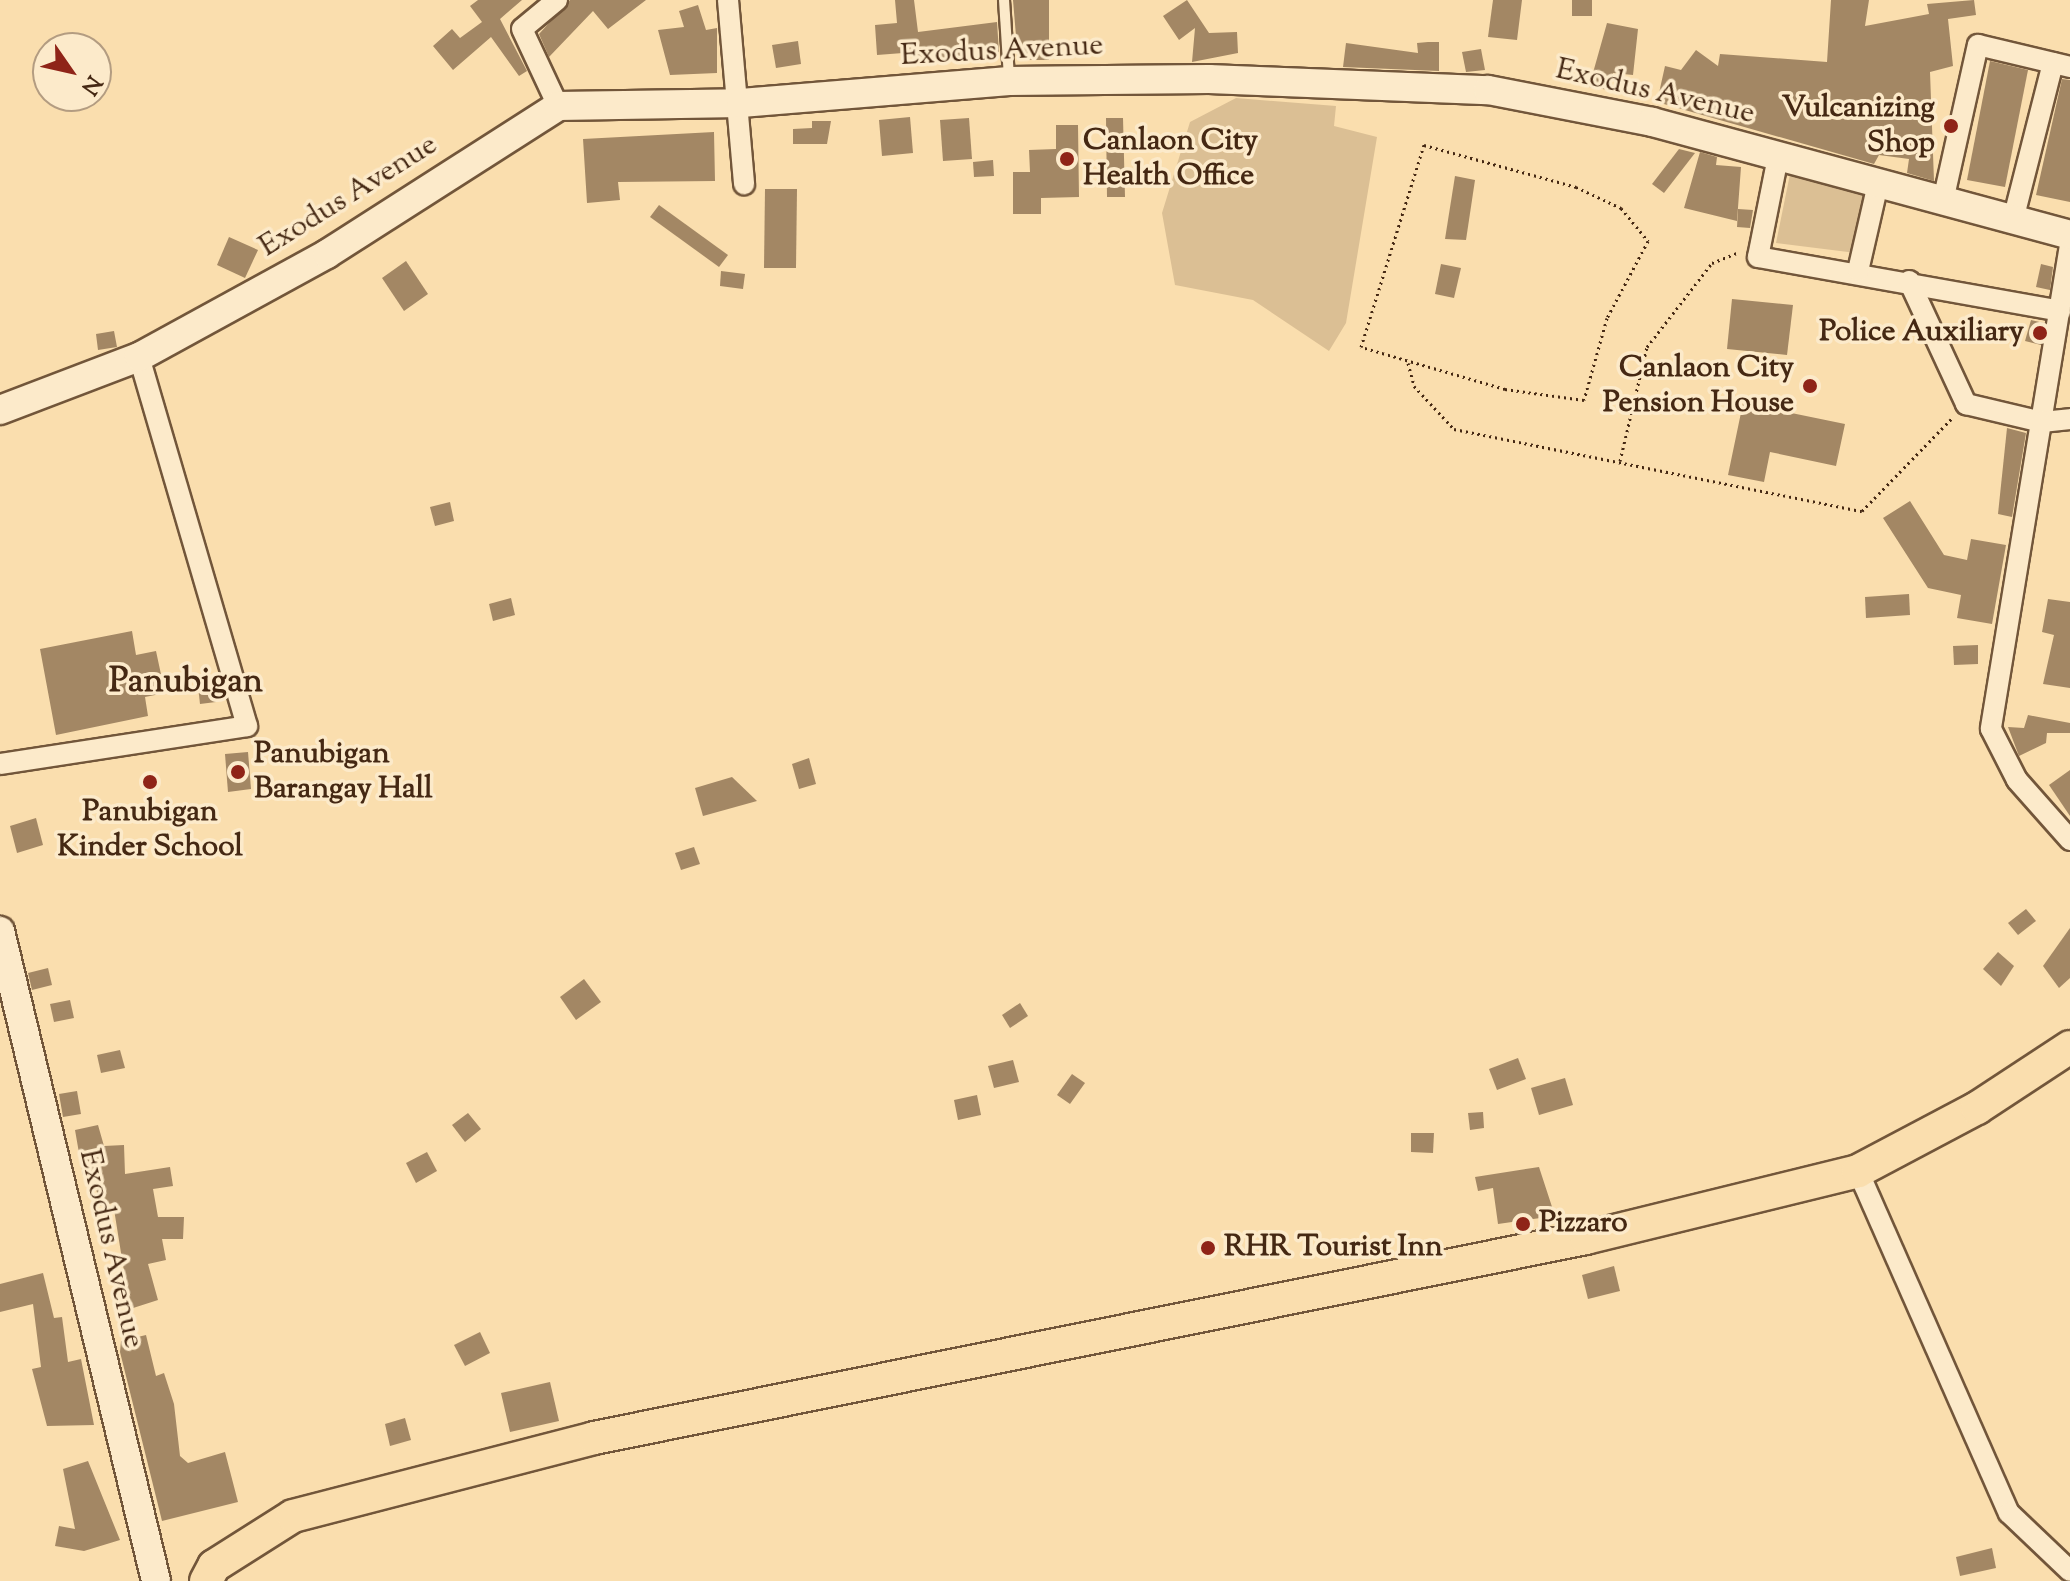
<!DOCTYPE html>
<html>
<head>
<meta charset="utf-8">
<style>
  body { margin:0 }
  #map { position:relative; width:2070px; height:1581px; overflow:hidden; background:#fadeae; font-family:"Sorts Mill Goudy",serif }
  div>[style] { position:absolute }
  .green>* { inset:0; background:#dbbf94 }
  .building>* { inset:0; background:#a38764 }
  .path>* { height:3px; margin-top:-1.5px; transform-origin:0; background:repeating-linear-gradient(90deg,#452813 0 2px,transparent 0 6px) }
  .roads { filter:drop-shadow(2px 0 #72563a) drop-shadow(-2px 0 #72563a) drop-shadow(0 2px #72563a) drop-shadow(0 -2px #72563a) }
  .lane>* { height:10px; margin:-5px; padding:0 5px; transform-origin:5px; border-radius:5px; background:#fceaca }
  .street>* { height:20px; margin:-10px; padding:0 10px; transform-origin:10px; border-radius:10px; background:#fceaca }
  .secondary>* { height:28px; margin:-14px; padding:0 14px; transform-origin:14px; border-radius:14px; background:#fceaca }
  .primary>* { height:32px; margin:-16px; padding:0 16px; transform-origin:16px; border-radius:16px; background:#fadeae }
  .dots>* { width:22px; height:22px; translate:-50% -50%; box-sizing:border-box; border:4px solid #fceaca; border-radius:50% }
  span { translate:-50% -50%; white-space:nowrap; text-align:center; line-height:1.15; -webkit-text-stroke:7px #fceaca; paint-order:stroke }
  .street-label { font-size:30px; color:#452813 }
  .poi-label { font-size:30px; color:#452813; font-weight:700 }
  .right { translate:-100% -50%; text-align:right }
  .left { translate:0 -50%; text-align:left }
  .quarter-label { font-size:34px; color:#452813; font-weight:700 }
  .north { position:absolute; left:32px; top:32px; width:80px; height:80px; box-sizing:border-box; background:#fceaca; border:2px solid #b39c81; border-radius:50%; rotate:124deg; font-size:22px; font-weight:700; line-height:32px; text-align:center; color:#452813 }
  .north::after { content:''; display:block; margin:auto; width:28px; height:36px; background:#8f2418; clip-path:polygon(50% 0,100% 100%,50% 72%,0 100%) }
</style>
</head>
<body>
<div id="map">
  <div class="green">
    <i style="clip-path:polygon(1236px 98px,1336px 106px,1334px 126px,1377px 137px,1346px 323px,1329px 351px,1253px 300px,1175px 285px,1162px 213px,1190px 122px)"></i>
    <i style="clip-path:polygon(1790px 174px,1870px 196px,1856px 253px,1776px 243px)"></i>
  </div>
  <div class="building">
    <i style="clip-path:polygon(478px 0,522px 0,500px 19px,527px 71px,519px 76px,491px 37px,453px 70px,433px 46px,452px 29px,460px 38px,482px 22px,470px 6px)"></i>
    <i style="clip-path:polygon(570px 0,646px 0,608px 29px,593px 11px,549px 57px,539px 34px)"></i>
    <i style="clip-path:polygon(895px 0,914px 0,918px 32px,997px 22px,999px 52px,917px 63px,916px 52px,877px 55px,875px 25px,897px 23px)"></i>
    <i style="clip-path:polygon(1013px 0,1049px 0,1049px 60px,1018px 60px)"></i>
    <i style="clip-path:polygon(1187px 0,1209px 33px,1237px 32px,1238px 53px,1192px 62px,1195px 28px,1179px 40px,1163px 16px)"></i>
    <i style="clip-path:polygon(1493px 0,1522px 0,1517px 40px,1488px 37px)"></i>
    <i style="clip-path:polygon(1572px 0,1592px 0,1592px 16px,1572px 16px)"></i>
    <i style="clip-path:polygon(1831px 0,1869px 0,1865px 26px,1929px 14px,1927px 4px,1974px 0,1976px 15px,1948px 19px,1953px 66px,1930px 72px,1934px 181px,1907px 173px,1909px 159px,1879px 155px,1874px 164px,1657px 102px,1665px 66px,1681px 70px,1696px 50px,1718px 66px,1720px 54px,1827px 62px)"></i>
    <i style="clip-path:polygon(698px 5px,706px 30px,717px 28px,717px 73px,670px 75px,658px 30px,684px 27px,679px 11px)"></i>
    <i style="clip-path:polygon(1607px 23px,1638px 29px,1633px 75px,1613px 73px,1609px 90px,1589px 87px)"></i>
    <i style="clip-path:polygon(798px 41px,801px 64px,776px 68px,772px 45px)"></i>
    <i style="clip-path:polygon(1428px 42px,1439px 42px,1439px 71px,1343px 67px,1346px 43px,1418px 53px,1417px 43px)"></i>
    <i style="clip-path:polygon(1481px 49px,1485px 70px,1466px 72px,1462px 52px)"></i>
    <i style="clip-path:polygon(1990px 61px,2028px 70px,2005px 187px,1967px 180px)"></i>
    <i style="clip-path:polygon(2062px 79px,2070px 80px,2070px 202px,2036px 195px)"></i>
    <i style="clip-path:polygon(910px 117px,913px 153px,882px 156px,879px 120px)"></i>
    <i style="clip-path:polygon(969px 118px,972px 159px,943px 161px,940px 120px)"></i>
    <i style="clip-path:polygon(1106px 118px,1123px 118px,1125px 197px,1107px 197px)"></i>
    <i style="clip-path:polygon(812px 121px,831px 121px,827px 144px,793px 144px,793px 129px,812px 128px)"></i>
    <i style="clip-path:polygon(1056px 125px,1078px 125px,1079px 197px,1041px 198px,1041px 214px,1013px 214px,1013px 172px,1030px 172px,1029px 150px,1056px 149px)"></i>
    <i style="clip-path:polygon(714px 132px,715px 181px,618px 182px,620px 200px,587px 203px,583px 139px)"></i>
    <i style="clip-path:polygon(1679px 149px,1695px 153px,1664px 193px,1652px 184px)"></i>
    <i style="clip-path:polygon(1700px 152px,1717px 157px,1716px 165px,1741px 167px,1737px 221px,1684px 208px)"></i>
    <i style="clip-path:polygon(993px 160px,994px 176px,974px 177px,973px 162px)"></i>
    <i style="clip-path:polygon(1455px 176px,1475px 180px,1466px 240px,1445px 239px)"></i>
    <i style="clip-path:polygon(765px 189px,797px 189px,796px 268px,764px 268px)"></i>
    <i style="clip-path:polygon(659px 205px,728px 255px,719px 267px,650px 217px)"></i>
    <i style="clip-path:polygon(1738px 209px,1753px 210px,1750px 228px,1737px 227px)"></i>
    <i style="clip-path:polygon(229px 237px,258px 250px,245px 278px,217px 265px)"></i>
    <i style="clip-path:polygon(406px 261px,428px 294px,404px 311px,382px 278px)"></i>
    <i style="clip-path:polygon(1441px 264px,1461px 268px,1454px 298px,1435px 294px)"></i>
    <i style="clip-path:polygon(2041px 264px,2053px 267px,2050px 290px,2036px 287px)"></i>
    <i style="clip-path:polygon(721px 271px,745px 274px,743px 289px,720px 286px)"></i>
    <i style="clip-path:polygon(1732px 299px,1793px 305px,1787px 355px,1727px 349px)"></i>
    <i style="clip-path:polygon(2031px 320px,2044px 323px,2041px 345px,2025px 341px)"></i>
    <i style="clip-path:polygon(114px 331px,117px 347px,98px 350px,96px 334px)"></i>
    <i style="clip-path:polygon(1743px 403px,1845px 424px,1836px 466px,1770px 452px,1764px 482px,1728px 475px)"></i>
    <i style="clip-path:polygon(2007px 428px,2026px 433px,2012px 517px,1998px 514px)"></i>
    <i style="clip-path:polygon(1910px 501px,1944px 555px,1967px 560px,1971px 539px,2006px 545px,1992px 624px,1957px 618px,1961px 595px,1928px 588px,1883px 518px)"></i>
    <i style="clip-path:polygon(450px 502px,454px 521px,435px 526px,430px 507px)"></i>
    <i style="clip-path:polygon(1909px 594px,1910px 615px,1866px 618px,1865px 597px)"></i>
    <i style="clip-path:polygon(511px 598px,515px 615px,493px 621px,489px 604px)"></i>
    <i style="clip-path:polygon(2048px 599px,2070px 602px,2070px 688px,2043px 684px,2054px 635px,2042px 632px)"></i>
    <i style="clip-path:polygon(132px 631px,136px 655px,156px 651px,165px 693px,145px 697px,148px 716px,56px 735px,40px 649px)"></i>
    <i style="clip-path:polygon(1978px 645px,1978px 664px,1954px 665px,1953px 646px)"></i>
    <i style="clip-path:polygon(213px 675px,216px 702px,200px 704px,197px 677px)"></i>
    <i style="clip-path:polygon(2028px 715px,2070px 723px,2070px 733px,2047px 733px,2046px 743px,2019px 756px,2008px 727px,2024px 728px)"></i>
    <i style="clip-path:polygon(248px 752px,251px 789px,228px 792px,225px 754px)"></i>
    <i style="clip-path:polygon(809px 758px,816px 784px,799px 789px,792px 764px)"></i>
    <i style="clip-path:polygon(2070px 770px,2070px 816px,2049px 785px)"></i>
    <i style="clip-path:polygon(732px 777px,757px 801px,703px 816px,695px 788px)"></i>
    <i style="clip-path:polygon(36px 818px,43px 845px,17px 853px,10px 826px)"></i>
    <i style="clip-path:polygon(694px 847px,700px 864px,681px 870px,675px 853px)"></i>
    <i style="clip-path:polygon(2026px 909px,2036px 921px,2018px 935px,2008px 923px)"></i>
    <i style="clip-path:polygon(2070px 928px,2070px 978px,2059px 988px,2043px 966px)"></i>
    <i style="clip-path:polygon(1998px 952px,2014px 966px,2001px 986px,1983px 969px)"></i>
    <i style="clip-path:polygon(48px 968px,52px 985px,32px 990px,28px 973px)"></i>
    <i style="clip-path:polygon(584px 979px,601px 1002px,576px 1020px,560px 997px)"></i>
    <i style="clip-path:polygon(70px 1000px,74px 1018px,54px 1022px,50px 1004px)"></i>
    <i style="clip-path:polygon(1020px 1003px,1028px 1016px,1010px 1028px,1002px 1015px)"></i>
    <i style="clip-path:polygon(120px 1050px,125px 1068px,101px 1073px,97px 1055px)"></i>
    <i style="clip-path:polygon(1518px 1058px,1526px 1079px,1497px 1090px,1489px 1069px)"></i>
    <i style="clip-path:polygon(1013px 1060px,1019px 1082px,994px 1088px,988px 1066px)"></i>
    <i style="clip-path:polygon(1072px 1074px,1085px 1083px,1070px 1104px,1057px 1095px)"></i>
    <i style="clip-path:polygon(1565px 1078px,1573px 1105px,1539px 1115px,1531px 1088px)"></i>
    <i style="clip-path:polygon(77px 1091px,81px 1114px,63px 1117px,59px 1094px)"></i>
    <i style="clip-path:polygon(977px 1095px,981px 1115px,958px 1120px,954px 1100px)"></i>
    <i style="clip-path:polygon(1483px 1112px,1484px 1128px,1470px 1130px,1468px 1113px)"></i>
    <i style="clip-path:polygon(468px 1113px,481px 1129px,465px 1142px,452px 1125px)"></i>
    <i style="clip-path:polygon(98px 1125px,104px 1146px,124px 1145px,125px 1174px,170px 1167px,173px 1186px,153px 1189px,158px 1217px,184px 1217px,183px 1239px,162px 1239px,166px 1260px,148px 1264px,158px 1300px,130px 1309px,113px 1203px,100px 1206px,93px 1175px,83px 1176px,75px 1130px)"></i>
    <i style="clip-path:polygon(1411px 1133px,1434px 1133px,1433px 1153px,1411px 1152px)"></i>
    <i style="clip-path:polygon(427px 1152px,437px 1171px,416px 1183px,406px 1163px)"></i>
    <i style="clip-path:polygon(1539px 1167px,1555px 1216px,1498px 1224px,1493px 1188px,1478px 1191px,1475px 1177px)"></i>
    <i style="clip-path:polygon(1614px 1266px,1620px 1291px,1588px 1299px,1582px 1275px)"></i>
    <i style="clip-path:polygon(43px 1273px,54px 1318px,62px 1317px,68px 1362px,81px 1359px,94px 1425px,47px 1426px,32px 1369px,41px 1367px,33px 1304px,0 1312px,0 1284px)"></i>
    <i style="clip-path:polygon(480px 1332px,490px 1353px,465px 1366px,454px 1345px)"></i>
    <i style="clip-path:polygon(146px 1335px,156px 1376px,164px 1373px,174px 1404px,180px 1456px,188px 1463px,225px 1452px,238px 1502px,162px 1521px,120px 1352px,121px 1341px)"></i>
    <i style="clip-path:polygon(550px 1382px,559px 1421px,510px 1432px,501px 1393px)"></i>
    <i style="clip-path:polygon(405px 1418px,411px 1440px,390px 1446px,385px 1424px)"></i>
    <i style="clip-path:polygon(88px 1461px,120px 1540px,84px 1551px,55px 1546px,59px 1526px,75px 1529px,63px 1469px)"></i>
    <i style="clip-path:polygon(1992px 1548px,1996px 1568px,1960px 1576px,1956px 1557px)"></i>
  </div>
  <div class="path">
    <i style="left:1424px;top:145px;width:158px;rotate:15.4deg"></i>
    <i style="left:1576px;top:187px;width:50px;rotate:25deg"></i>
    <i style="left:1621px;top:208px;width:43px;rotate:50.7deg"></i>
    <i style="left:1648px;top:241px;width:87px;rotate:118deg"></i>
    <i style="left:1607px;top:318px;width:85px;rotate:105.7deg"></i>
    <i style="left:1584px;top:400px;width:80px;rotate:-172.1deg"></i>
    <i style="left:1505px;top:389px;width:150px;rotate:-163.7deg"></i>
    <i style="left:1361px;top:347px;width:212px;rotate:-72.7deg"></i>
    <i style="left:1408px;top:363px;width:24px;rotate:75deg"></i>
    <i style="left:1414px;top:386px;width:59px;rotate:47.1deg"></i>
    <i style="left:1454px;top:429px;width:416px;rotate:11.4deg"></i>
    <i style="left:1862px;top:511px;width:129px;rotate:-45.9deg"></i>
    <i style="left:1620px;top:461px;width:117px;rotate:-76.7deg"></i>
    <i style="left:1647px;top:347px;width:106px;rotate:-52.3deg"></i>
    <i style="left:1712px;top:263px;width:29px;rotate:-22deg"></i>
  </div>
  <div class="roads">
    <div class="lane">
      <i style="left:1004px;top:0;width:78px;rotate:86.3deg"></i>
    </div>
    <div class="street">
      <i style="left:557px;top:0;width:45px;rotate:140.4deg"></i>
      <i style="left:522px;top:29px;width:85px;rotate:64.9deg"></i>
      <i style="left:728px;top:0;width:185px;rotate:85deg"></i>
      <i style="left:1778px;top:157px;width:102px;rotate:101.3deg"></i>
      <i style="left:1758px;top:257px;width:307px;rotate:10.1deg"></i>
      <i style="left:1943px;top:201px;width:160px;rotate:-77.4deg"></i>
      <i style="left:1978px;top:45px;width:95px;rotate:13.4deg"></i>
      <i style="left:2013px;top:220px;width:162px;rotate:-75.7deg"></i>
      <i style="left:2070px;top:245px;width:490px;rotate:99.3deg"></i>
      <i style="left:1991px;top:729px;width:57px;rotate:63deg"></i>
      <i style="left:2017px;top:780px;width:80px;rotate:48.5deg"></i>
      <i style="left:1858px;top:271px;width:89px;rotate:-77.1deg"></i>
      <i style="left:1909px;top:281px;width:136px;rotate:65.1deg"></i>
      <i style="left:1966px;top:404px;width:78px;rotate:13.3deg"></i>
      <i style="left:2042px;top:422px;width:28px;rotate:-6deg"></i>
      <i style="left:0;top:764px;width:250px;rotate:-8.7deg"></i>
      <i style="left:247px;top:726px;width:384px;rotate:-106.3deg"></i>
      <i style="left:1858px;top:1171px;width:374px;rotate:66.2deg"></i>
      <i style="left:2009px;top:1513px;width:84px;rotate:43.6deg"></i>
    </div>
    <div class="secondary">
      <i style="left:0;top:410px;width:149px;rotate:-20.9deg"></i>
      <i style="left:139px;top:357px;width:214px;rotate:-28.7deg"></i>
      <i style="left:327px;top:254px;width:274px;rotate:-32.6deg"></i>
      <i style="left:558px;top:106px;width:183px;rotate:-0.9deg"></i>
      <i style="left:741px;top:103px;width:269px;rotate:-4.7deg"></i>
      <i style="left:1009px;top:81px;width:200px;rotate:-0.6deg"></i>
      <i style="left:1209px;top:79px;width:279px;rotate:2.3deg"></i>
      <i style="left:1488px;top:90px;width:167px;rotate:11deg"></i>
      <i style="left:1652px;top:122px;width:433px;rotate:15.1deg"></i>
      <i style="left:0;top:931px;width:668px;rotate:76.5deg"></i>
    </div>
    <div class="primary">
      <i style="left:206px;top:1581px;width:17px;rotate:-62deg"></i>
      <i style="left:214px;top:1566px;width:93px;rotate:-32.3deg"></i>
      <i style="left:293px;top:1516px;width:311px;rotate:-14.5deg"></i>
      <i style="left:594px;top:1438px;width:1012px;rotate:-11.4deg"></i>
      <i style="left:1586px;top:1238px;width:280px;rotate:-13.8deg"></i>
      <i style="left:1858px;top:1171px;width:135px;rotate:-27.9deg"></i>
      <i style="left:1977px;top:1108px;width:111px;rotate:-33.3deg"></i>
    </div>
  </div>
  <div class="dots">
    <i style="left:1951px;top:126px;background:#8f2418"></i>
    <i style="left:1067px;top:159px;background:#8f2418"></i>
    <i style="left:2040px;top:333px;background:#8f2418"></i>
    <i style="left:1810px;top:386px;background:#8f2418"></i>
    <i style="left:238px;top:772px;background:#8f2418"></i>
    <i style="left:150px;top:782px;background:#8f2418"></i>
    <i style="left:1523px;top:1224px;background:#8f2418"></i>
    <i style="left:1208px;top:1248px;background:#8f2418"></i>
  </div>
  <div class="street-label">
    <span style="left:1002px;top:52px;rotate:-3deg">Exodus Avenue</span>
    <span style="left:1655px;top:93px;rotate:13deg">Exodus Avenue</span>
    <span style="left:349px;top:197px;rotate:-32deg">Exodus Avenue</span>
    <span style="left:110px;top:1249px;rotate:77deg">Exodus Avenue</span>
  </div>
  <div class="poi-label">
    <span class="right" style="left:1935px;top:126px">Vulcanizing<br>Shop</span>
    <span class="left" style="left:1083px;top:159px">Canlaon City<br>Health Office</span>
    <span class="right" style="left:2024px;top:333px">Police Auxiliary</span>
    <span class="right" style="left:1794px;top:386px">Canlaon City<br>Pension House</span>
    <span class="left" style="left:254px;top:772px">Panubigan<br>Barangay Hall</span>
    <span style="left:150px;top:830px">Panubigan<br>Kinder School</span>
    <span class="left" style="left:1539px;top:1224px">Pizzaro</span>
    <span class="left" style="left:1224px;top:1248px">RHR Tourist Inn</span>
  </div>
  <div class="quarter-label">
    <span style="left:186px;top:683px">Panubigan</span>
  </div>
  <div class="north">N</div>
</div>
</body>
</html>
